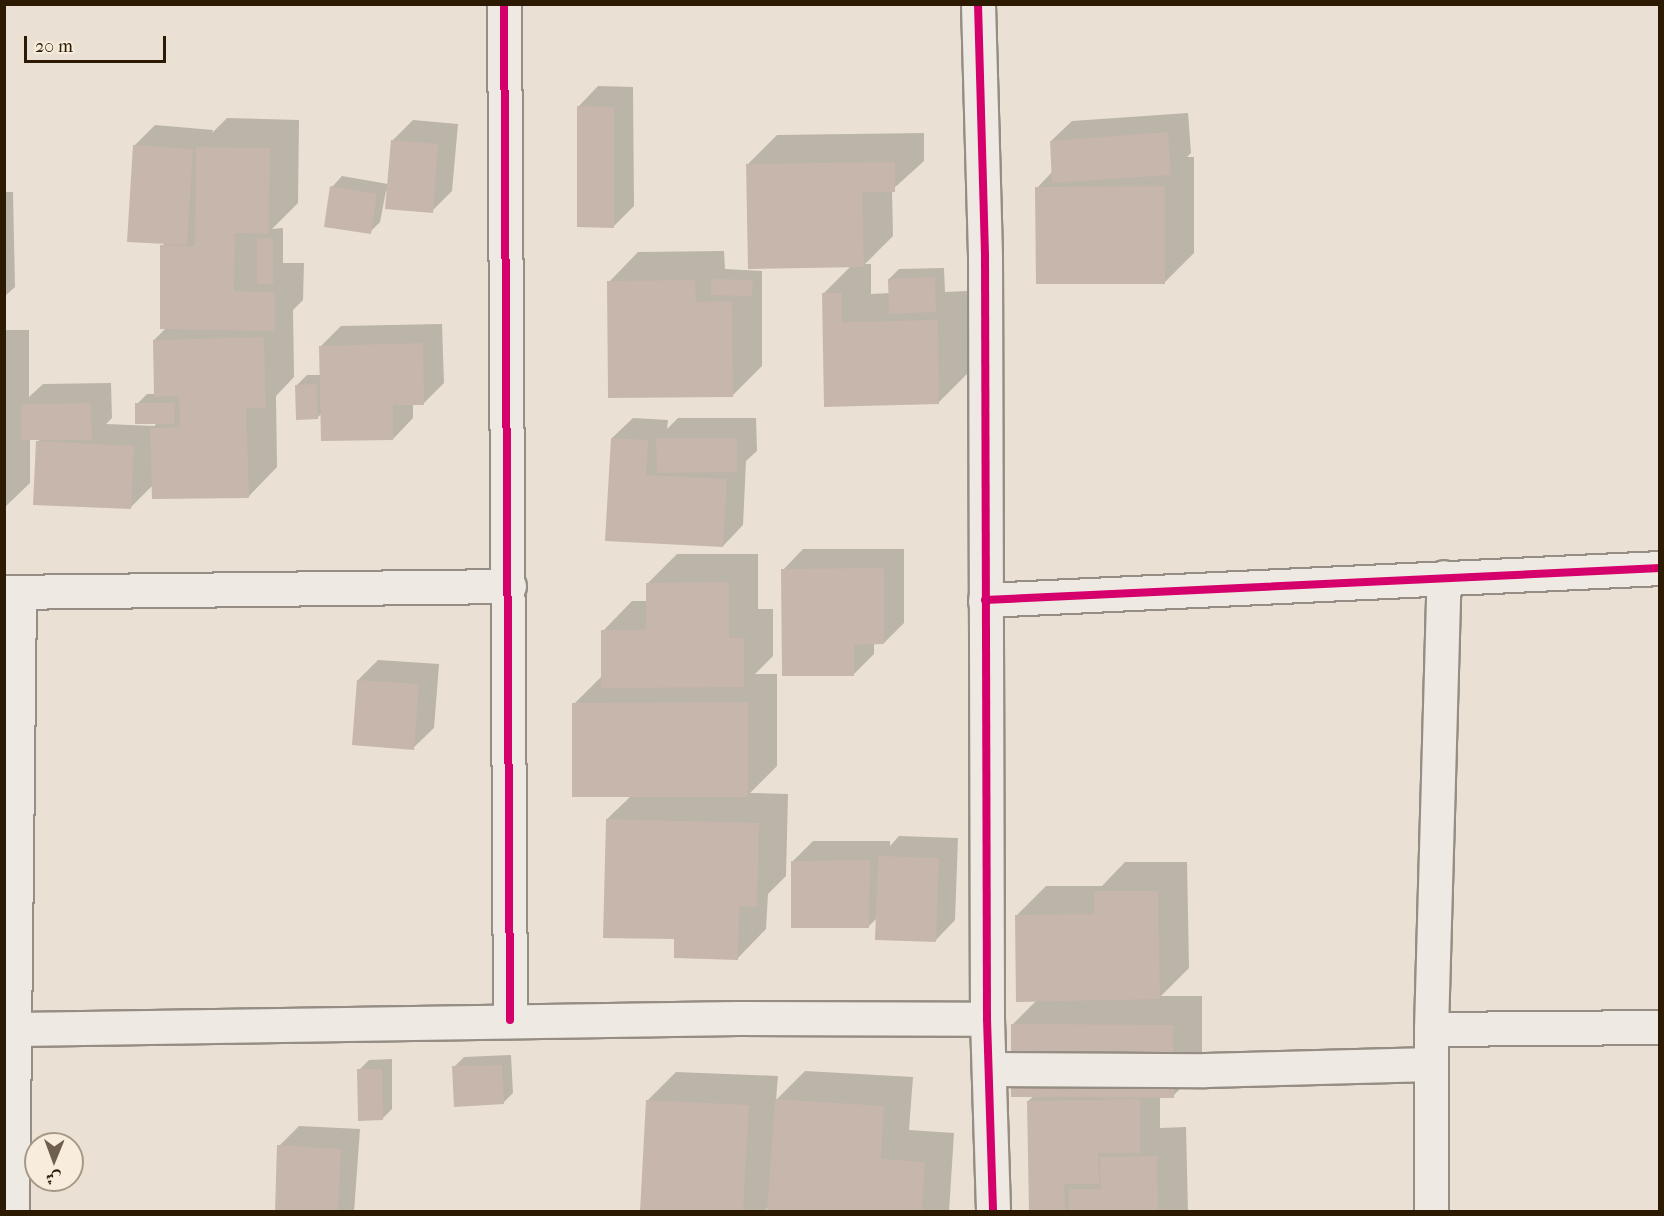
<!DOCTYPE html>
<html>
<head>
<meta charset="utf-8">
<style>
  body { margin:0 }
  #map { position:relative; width:1664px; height:1216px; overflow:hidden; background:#eae1d4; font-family:"IM FELL French Canon",Amiri,serif }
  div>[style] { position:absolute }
  .shadow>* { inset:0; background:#0003 }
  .building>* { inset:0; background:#c7b6ab }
  .roads { filter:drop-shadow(2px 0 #968e84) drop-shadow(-2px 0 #968e84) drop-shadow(0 2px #968e84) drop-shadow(0 -2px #968e84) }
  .minor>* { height:33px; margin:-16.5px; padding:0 16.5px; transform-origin:16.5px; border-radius:16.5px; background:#eeeae3 }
  .cycleway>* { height:8px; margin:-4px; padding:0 4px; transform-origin:4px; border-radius:4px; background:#d6006c }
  span { translate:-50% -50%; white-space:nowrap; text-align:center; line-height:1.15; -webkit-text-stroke:6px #f8eddd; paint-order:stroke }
  .frame { position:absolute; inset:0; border:6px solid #2c1a03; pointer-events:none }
  .north { position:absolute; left:24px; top:1132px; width:60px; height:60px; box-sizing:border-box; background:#f8eddd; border:2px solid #a69986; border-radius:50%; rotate:181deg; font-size:16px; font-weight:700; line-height:24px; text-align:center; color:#2c1a03 }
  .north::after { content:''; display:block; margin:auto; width:21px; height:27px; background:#6e604c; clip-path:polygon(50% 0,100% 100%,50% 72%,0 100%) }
  .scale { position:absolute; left:24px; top:36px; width:142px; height:27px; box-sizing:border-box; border:3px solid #2c1a03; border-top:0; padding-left:8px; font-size:18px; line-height:21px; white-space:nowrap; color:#2c1a03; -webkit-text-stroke:4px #f8eddd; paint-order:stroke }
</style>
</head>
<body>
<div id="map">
  <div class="shadow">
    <i style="clip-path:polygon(598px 86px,633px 87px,634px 206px,613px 227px,578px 107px)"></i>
    <i style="clip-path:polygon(1188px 113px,1191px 153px,1187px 157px,1194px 157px,1194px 253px,1165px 282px,1037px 188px,1053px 171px,1051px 141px,1072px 121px)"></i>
    <i style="clip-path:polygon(227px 118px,299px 120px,298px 203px,272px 229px,283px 228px,283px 263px,304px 263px,303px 300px,293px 310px,294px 377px,276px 396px,277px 467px,248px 497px,153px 485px,130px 508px,37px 442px,41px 439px,30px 439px,30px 483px,4px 508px,4px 330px,29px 330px,29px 397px,43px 384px,111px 383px,112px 418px,106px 424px,154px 426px,158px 422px,137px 404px,147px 394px,155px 394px,154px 340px,166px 328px,162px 246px,166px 242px,134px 146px,155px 125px,213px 130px,212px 133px)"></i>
    <i style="clip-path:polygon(413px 120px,458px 124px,452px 191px,432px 211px,386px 191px,380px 222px,370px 232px,332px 187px,342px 176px,388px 184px,392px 141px)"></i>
    <i style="clip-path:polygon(924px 133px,924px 161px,892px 190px,893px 236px,865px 264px,871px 264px,871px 294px,890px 293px,889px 279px,899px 269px,944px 268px,945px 292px,967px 291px,968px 373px,939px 402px,826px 405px,823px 294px,851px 266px,748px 164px,777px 135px)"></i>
    <i style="clip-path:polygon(4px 192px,13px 192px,15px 287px,4px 297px)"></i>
    <i style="clip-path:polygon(724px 251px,725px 269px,762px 271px,762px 366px,732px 396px,609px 282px,638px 252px)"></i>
    <i style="clip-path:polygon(442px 324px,444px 383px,423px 404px,413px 404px,413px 418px,393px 439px,322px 413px,317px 418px,297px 385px,307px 375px,321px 375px,321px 346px,341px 326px)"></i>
    <i style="clip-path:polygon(633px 418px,668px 420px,667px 429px,678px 418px,756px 418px,757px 451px,746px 461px,743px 525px,723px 546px,607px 539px,612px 438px)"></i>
    <i style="clip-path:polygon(803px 549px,904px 549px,904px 623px,884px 643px,874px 643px,874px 654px,854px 674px,783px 570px)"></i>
    <i style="clip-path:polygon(677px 554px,758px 554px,758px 609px,773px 609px,773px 656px,755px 674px,777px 674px,777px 766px,750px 793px,788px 794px,786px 876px,768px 894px,766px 929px,737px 959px,675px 938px,607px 819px,631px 796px,574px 704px,603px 675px,603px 631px,632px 601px,648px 601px,648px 583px)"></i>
    <i style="clip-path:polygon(378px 660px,439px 664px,434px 728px,413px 748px,358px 680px)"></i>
    <i style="clip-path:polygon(899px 836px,958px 838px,955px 920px,935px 941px,877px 918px,869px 926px,793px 861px,813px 841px,890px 841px,890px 846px)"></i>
    <i style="clip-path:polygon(1125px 862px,1187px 862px,1189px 968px,1161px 996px,1202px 996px,1202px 1067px,1173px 1096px,1160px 1096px,1160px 1128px,1186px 1127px,1188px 1212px,1030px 1212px,1028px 1101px,1034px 1096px,1013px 1024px,1037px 1000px,1016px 916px,1046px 886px,1102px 886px)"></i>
    <i style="clip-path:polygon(511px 1055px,513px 1093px,503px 1103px,454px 1067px,464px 1057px)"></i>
    <i style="clip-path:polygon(392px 1059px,392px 1109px,382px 1119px,359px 1070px,369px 1060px)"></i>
    <i style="clip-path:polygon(805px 1071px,913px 1077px,909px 1130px,954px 1133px,949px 1212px,768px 1212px,769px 1206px,764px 1212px,642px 1212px,647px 1101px,676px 1072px,778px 1076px,776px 1100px)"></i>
    <i style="clip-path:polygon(299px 1126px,360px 1129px,354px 1212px,277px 1212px,279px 1146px)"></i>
  </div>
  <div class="building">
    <i style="clip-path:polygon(577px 106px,614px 107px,614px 228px,577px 227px)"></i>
    <i style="clip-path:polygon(1168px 132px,1171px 175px,1052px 183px,1050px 141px)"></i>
    <i style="clip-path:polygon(391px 140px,438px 144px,433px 213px,385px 209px)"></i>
    <i style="clip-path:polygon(133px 145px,193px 149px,187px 245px,127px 242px)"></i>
    <i style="clip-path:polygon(196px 147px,270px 148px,269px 234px,235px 233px,234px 291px,275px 292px,275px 331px,160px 329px,160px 245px,195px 246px)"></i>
    <i style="clip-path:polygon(895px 162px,895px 192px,862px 192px,864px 267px,748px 269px,746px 164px)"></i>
    <i style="clip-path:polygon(330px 186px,377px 194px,371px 234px,324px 227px)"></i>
    <i style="clip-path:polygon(1165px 186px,1165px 284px,1036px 284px,1035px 187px)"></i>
    <i style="clip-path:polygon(257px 238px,273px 238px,273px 284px,257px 284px)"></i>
    <i style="clip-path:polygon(935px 277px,936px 312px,889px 314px,888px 279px)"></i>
    <i style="clip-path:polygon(711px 279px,753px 280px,752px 296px,711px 295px)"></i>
    <i style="clip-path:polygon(695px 280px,696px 302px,732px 301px,733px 397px,608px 398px,607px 281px)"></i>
    <i style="clip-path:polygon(822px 293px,842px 293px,842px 322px,938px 320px,939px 404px,824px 407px)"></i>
    <i style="clip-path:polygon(264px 337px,266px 408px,246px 408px,249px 498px,152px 499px,150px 428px,180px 427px,179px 396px,154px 397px,153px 340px)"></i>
    <i style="clip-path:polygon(423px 343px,424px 405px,393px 405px,393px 440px,321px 441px,319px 346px)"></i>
    <i style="clip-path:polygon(317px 384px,318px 419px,296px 420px,295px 385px)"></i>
    <i style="clip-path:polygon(91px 403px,92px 440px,21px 440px,21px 404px)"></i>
    <i style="clip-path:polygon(135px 403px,175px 403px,174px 424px,135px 424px)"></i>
    <i style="clip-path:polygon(611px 438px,648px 440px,646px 475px,727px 479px,723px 547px,605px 541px)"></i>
    <i style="clip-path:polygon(656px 438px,737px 438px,737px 472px,657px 473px)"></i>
    <i style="clip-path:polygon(36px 441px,134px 446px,131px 509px,33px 505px)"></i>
    <i style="clip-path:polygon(884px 568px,884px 644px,854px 645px,854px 676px,782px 676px,781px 569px)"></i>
    <i style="clip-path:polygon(729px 582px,729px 638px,744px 638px,744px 687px,601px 688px,601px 630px,646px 630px,646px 583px)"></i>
    <i style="clip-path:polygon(357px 680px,419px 684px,414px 750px,352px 745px)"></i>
    <i style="clip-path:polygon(748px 702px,748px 797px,572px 797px,572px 703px)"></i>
    <i style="clip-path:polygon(606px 819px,759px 823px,757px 907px,739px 906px,738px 960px,674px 958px,674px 939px,603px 938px)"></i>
    <i style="clip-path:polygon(878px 856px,939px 858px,936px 942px,875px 940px)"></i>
    <i style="clip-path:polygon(870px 860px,869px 928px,791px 928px,791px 861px)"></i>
    <i style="clip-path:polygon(1094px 891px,1158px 891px,1160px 999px,1016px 1002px,1015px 915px,1094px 914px)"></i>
    <i style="clip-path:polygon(1011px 1024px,1173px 1025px,1174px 1098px,1011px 1097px)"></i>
    <i style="clip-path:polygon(502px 1065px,504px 1104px,454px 1107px,452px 1066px)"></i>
    <i style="clip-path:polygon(357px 1069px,382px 1069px,383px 1120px,358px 1121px)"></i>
    <i style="clip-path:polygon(775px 1099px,884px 1106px,881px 1159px,925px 1162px,922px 1212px,767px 1212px)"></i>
    <i style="clip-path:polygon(1140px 1099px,1140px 1153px,1098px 1153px,1099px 1184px,1064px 1184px,1065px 1212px,1029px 1212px,1027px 1101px)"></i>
    <i style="clip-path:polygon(646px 1100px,749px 1105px,743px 1212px,640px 1212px)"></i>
    <i style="clip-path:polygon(277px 1145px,341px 1149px,338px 1212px,275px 1212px)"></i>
    <i style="clip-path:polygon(1157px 1156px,1158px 1212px,1069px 1212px,1069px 1189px,1101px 1189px,1100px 1157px)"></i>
  </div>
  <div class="roads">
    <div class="minor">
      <i style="left:504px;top:4px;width:1016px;rotate:89.66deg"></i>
      <i style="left:978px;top:4px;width:252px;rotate:88.4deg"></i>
      <i style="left:985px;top:256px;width:763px;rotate:89.85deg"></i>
      <i style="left:987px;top:1019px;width:193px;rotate:88.2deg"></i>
      <i style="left:4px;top:592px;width:505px;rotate:-0.68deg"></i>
      <i style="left:985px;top:600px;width:676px;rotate:-2.71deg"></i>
      <i style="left:17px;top:1029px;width:721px;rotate:-0.87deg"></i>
      <i style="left:738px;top:1018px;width:249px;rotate:0.2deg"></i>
      <i style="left:1431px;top:1029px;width:229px;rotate:-0.5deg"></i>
      <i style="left:989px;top:1069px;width:216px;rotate:0.3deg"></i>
      <i style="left:1205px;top:1070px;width:226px;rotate:-1.5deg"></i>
      <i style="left:12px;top:1212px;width:620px;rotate:-89.35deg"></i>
      <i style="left:1431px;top:1212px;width:183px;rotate:-90deg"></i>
      <i style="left:1431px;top:1029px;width:452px;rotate:-88.4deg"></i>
    </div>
  </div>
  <div class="cycleway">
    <i style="left:504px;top:4px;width:1016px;rotate:89.66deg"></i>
    <i style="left:978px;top:4px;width:252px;rotate:88.4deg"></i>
    <i style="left:985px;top:256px;width:763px;rotate:89.85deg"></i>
    <i style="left:987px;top:1019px;width:193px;rotate:88.2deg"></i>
    <i style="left:985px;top:600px;width:676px;rotate:-2.71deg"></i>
  </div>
  <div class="frame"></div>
  <div class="north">ش</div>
  <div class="scale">20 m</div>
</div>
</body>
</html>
